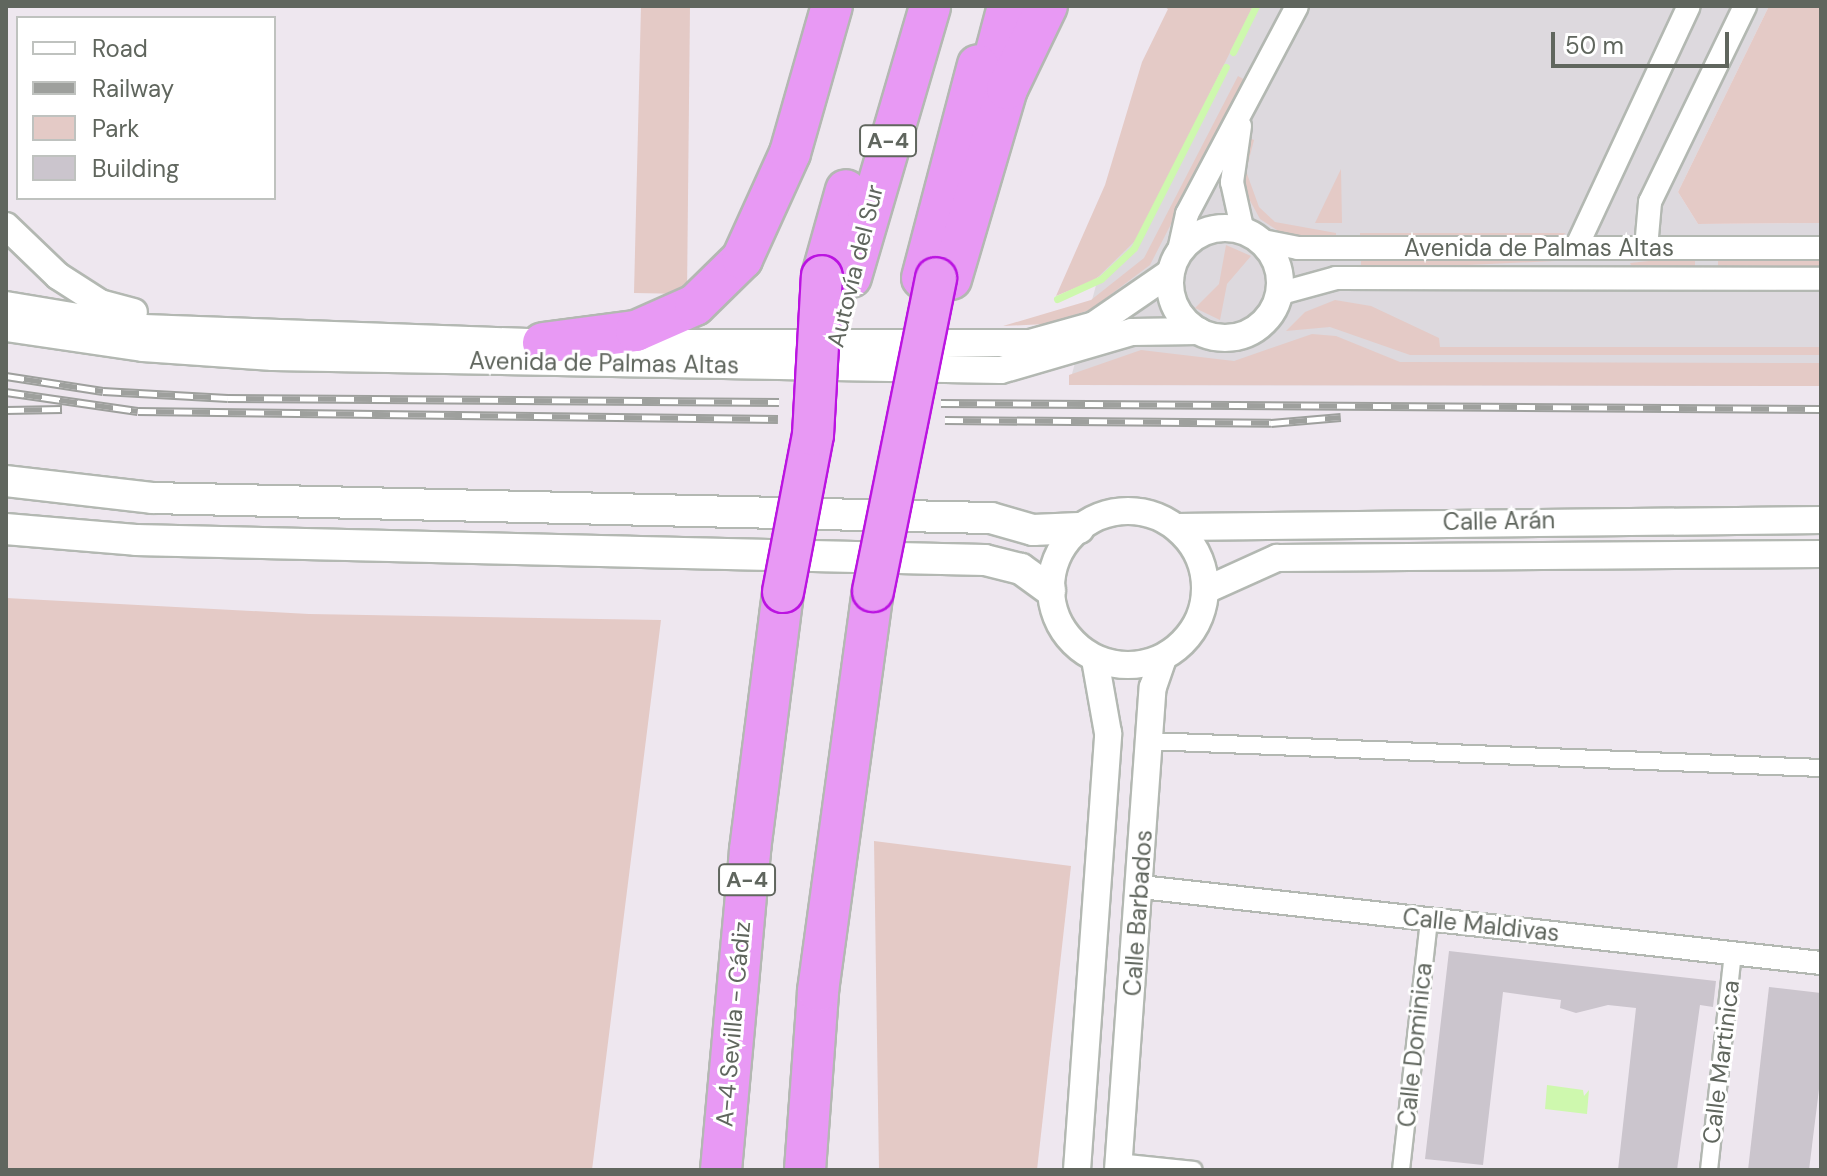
<!DOCTYPE html>
<html>
<head>
<meta charset="utf-8">
<style>
  body { margin:0 }
  #map { position:relative; width:1827px; height:1176px; overflow:hidden; background:#eee7ef; font-family:"DM Sans",sans-serif }
  div>[style] { position:absolute }
  .industrial>* { inset:0; background:#ddd9de }
  .green>* { inset:0; background:#e4cac6 }
  .water>* { inset:0; background:#cef8ae }
  .stream>* { height:7px; margin:-3.5px; padding:0 3.5px; transform-origin:3.5px; border-radius:3.5px; background:#cef8ae }
  .building>* { inset:0; background:#cbc5cd }
  .roads { filter:drop-shadow(2px 0 #b3b8b2) drop-shadow(-2px 0 #b3b8b2) drop-shadow(0 2px #b3b8b2) drop-shadow(0 -2px #b3b8b2) }
  .pedestrian>* { height:16px; margin:-8px; padding:0 8px; transform-origin:8px; border-radius:8px; background:#fff }
  .minor>* { height:22px; margin:-11px; padding:0 11px; transform-origin:11px; border-radius:11px; background:#fff }
  .tertiary>* { height:26px; margin:-13px; padding:0 13px; transform-origin:13px; border-radius:13px; background:#fff }
  .tertiary>.ring { margin:-13px; padding:0; box-sizing:content-box; background:none; border:26px solid #fff; border-radius:50% }
  .secondary>* { height:30px; margin:-15px; padding:0 15px; transform-origin:15px; border-radius:15px; background:#fff }
  .motorway>* { height:40px; margin:-20px; padding:0 20px; transform-origin:20px; border-radius:20px; background:#e899f4 }
  .rail>* { height:9px; margin-top:-4.5px; transform-origin:0; background:repeating-linear-gradient(90deg,#fff 0 18px,#9ea09d 0 36px); box-sizing:border-box; border-block:2px solid #9ea09d }
  .bridges { filter:drop-shadow(2px 0 #bb14e1) drop-shadow(-2px 0 #bb14e1) drop-shadow(0 2px #bb14e1) drop-shadow(0 -2px #bb14e1) }
  .motorway-bridge>* { height:40px; margin:-20px; padding:0 20px; transform-origin:20px; border-radius:20px; background:#e899f4 }
  span { translate:-50% -50%; white-space:nowrap; text-align:center; line-height:1.15; -webkit-text-stroke:6px #fff; paint-order:stroke }
  .shield-label span { padding:2px 6px; background:#fff; border:2px solid; border-radius:6px; -webkit-text-stroke-width:0 }
  .shield-label { font-size:22px; color:#60665e; font-weight:700 }
  .street-label { font-size:24px; color:#60665e }
  .frame { position:absolute; inset:0; border:8px solid #60665e; pointer-events:none }
  .legend { position:absolute; left:16px; top:16px; width:260px; height:184px; box-sizing:border-box; background:#fff; border:2px solid #bfc2bf; margin:0; padding:10px 14px; list-style:none; font-size:24px; color:#60665e }
  .legend li { display:flex; align-items:center; gap:16px; height:40px }
  .legend b { width:40px; border:2px solid #bfc2bf }
  .scale { position:absolute; left:1551px; top:32px; width:178px; height:36px; box-sizing:border-box; border:4px solid #60665e; border-top:0; padding-left:10px; font-size:24px; line-height:28px; white-space:nowrap; color:#60665e; -webkit-text-stroke:6px #fff; paint-order:stroke }
</style>
</head>
<body>
<div id="map">
  <div class="industrial">
    <i style="clip-path:polygon(1208px 6px,1769px 6px,1678px 192px,1698px 224px,1821px 223px,1821px 386px,1069px 385px,1137px 134px)"></i>
  </div>
  <div class="green">
    <i style="clip-path:polygon(641px 6px,690px 6px,687px 294px,634px 293px)"></i>
    <i style="clip-path:polygon(1163px 6px,1253px 6px,1138px 238px,1095px 280px,1056px 296px,1105px 185px,1142px 62px,1168px 9px)"></i>
    <i style="clip-path:polygon(1769px 6px,1821px 6px,1821px 223px,1698px 224px,1678px 192px)"></i>
    <i style="clip-path:polygon(1238px 76px,1245px 80px,1150px 265px,1090px 310px,1046px 324px,1003px 326px,1091px 300px,1144px 258px)"></i>
    <i style="clip-path:polygon(1247px 137px,1254px 140px,1246px 171px,1259px 207px,1275px 222px,1336px 233px,1336px 240px,1286px 236px,1260px 219px,1242px 186px)"></i>
    <i style="clip-path:polygon(1341px 169px,1342px 223px,1315px 223px)"></i>
    <i style="clip-path:polygon(1360px 233px,1566px 233px,1557px 239px,1360px 240px)"></i>
    <i style="clip-path:polygon(1226px 245px,1251px 256px,1227px 284px,1220px 320px,1195px 308px,1219px 284px)"></i>
    <i style="clip-path:polygon(1361px 256px,1597px 259px,1361px 270px)"></i>
    <i style="clip-path:polygon(1695px 256px,1695px 271px,1633px 269px,1630px 263px)"></i>
    <i style="clip-path:polygon(1718px 256px,1821px 256px,1821px 271px,1718px 271px)"></i>
    <i style="clip-path:polygon(1335px 300px,1371px 306px,1439px 338px,1440px 347px,1821px 347px,1821px 355px,1410px 355px,1330px 327px,1286px 331px,1305px 312px)"></i>
    <i style="clip-path:polygon(1312px 334px,1336px 336px,1400px 362px,1821px 363px,1821px 386px,1069px 385px,1069px 375px,1141px 350px,1234px 361px)"></i>
    <i style="clip-path:polygon(6px 598px,309px 614px,661px 620px,592px 1170px,6px 1170px)"></i>
    <i style="clip-path:polygon(874px 841px,1071px 866px,1037px 1170px,879px 1170px)"></i>
  </div>
  <div class="water">
    <i style="clip-path:polygon(1547px 1085px,1583px 1090px,1584px 1096px,1589px 1090px,1587px 1114px,1545px 1109px)"></i>
  </div>
  <div class="stream">
    <i style="left:1233px;top:52px;width:51px;rotate:-63.4deg"></i>
    <i style="left:1057px;top:299px;width:48px;rotate:-24.4deg"></i>
    <i style="left:1101px;top:279px;width:45px;rotate:-43.2deg"></i>
    <i style="left:1134px;top:248px;width:203px;rotate:-63.1deg"></i>
  </div>
  <div class="building">
    <i style="clip-path:polygon(1449px 951px,1716px 981px,1713px 1007px,1700px 1005px,1677px 1170px,1618px 1170px,1636px 1008px,1608px 1005px,1576px 1013px,1560px 1008px,1561px 1000px,1503px 992px,1483px 1165px,1425px 1159px)"></i>
    <i style="clip-path:polygon(1769px 987px,1821px 993px,1821px 1073px,1809px 1170px,1748px 1170px)"></i>
  </div>
  <div class="roads">
    <div class="pedestrian">
      <i style="left:1149px;top:741px;width:673px;rotate:2.3deg"></i>
      <i style="left:1118px;top:1162px;width:76px;rotate:6deg"></i>
      <i style="left:1401px;top:1170px;width:253px;rotate:-83.6deg"></i>
      <i style="left:1709px;top:1170px;width:218px;rotate:-83.7deg"></i>
    </div>
    <div class="minor">
      <i style="left:1240px;top:126px;width:57px;rotate:98.1deg"></i>
      <i style="left:1232px;top:182px;width:51px;rotate:77.6deg"></i>
      <i style="left:1258px;top:240px;width:41px;rotate:11.3deg"></i>
      <i style="left:1298px;top:248px;width:523px"></i>
      <i style="left:1576px;top:248px;width:267px;rotate:-65deg"></i>
      <i style="left:1646px;top:248px;width:46px;rotate:-85deg"></i>
      <i style="left:1650px;top:202px;width:218px;rotate:-64.1deg"></i>
      <i style="left:1178px;top:255px;width:42px;rotate:-77.6deg"></i>
      <i style="left:1187px;top:214px;width:235px;rotate:-62.1deg"></i>
      <i style="left:1278px;top:294px;width:60px;rotate:-15.4deg"></i>
      <i style="left:1336px;top:278px;width:485px;rotate:0.1deg"></i>
      <i style="left:1141px;top:887px;width:684px;rotate:6.38deg"></i>
    </div>
    <div class="tertiary">
      <i style="left:6px;top:226px;width:72px;rotate:43.9deg"></i>
      <i style="left:58px;top:276px;width:50px;rotate:32.7deg"></i>
      <i style="left:100px;top:303px;width:35px;rotate:15deg"></i>
      <i class="ring" style="left:1170px;top:228px;width:84px;height:84px"></i>
      <i style="left:6px;top:305px;width:140px;rotate:9.5deg"></i>
      <i style="left:144px;top:328px;width:412px;rotate:2.1deg"></i>
      <i style="left:6px;top:328px;width:138px;rotate:8.3deg"></i>
      <i style="left:143px;top:348px;width:130px;rotate:4deg"></i>
      <i style="left:273px;top:357px;width:728px;rotate:1.02deg"></i>
      <i style="left:1001px;top:370px;width:136px;rotate:-16.2deg"></i>
      <i style="left:1132px;top:332px;width:66px;rotate:-0.9deg"></i>
      <i style="left:623px;top:343px;width:407px"></i>
      <i style="left:1030px;top:343px;width:66px;rotate:-15.7deg"></i>
      <i style="left:1094px;top:325px;width:93px;rotate:-34.5deg"></i>
      <i class="ring" style="left:1051px;top:511px;width:128px;height:128px"></i>
      <i style="left:1177px;top:527px;width:644px;rotate:-0.62deg"></i>
      <i style="left:1206px;top:590px;width:78px;rotate:-24.3deg"></i>
      <i style="left:1277px;top:558px;width:544px;rotate:-0.42deg"></i>
      <i style="left:1077px;top:1170px;width:438px;rotate:-85.9deg"></i>
      <i style="left:1108px;top:733px;width:75px;rotate:-100deg"></i>
      <i style="left:1118px;top:1170px;width:484px;rotate:-85.9deg"></i>
      <i style="left:1153px;top:687px;width:31px;rotate:-71deg"></i>
    </div>
    <div class="secondary">
      <i style="left:6px;top:481px;width:147px;rotate:6.6deg"></i>
      <i style="left:152px;top:498px;width:839px;rotate:1.37deg"></i>
      <i style="left:991px;top:518px;width:44px;rotate:15.9deg"></i>
      <i style="left:1033px;top:530px;width:46px;rotate:-2.5deg"></i>
      <i style="left:6px;top:529px;width:130px;rotate:4.8deg"></i>
      <i style="left:136px;top:540px;width:849px;rotate:1.35deg"></i>
      <i style="left:985px;top:560px;width:37px;rotate:14deg"></i>
      <i style="left:1021px;top:569px;width:36px;rotate:36deg"></i>
    </div>
    <div class="motorway">
      <i style="left:984px;top:97px;width:94px;rotate:-75.2deg"></i>
      <i style="left:822px;top:276px;width:89px;rotate:-74.4deg"></i>
      <i style="left:851px;top:277px;width:282px;rotate:-73.7deg"></i>
      <i style="left:922px;top:278px;width:220px;rotate:-75.3deg"></i>
      <i style="left:951px;top:279px;width:198px;rotate:-73.6deg"></i>
      <i style="left:1007px;top:89px;width:92px;rotate:-64.3deg"></i>
      <i style="left:543px;top:343px;width:94px;rotate:-7.4deg"></i>
      <i style="left:636px;top:331px;width:64px;rotate:-23.8deg"></i>
      <i style="left:695px;top:305px;width:66px;rotate:-44.4deg"></i>
      <i style="left:742px;top:259px;width:116px;rotate:-65.6deg"></i>
      <i style="left:790px;top:153px;width:153px;rotate:-74.1deg"></i>
      <i style="left:721px;top:1170px;width:321px;rotate:-84.8deg"></i>
      <i style="left:750px;top:850px;width:260px;rotate:-82.7deg"></i>
      <i style="left:805px;top:1170px;width:179px;rotate:-85.8deg"></i>
      <i style="left:818px;top:991px;width:404px;rotate:-82.2deg"></i>
    </div>
  </div>
  <div class="rail">
    <i style="left:6px;top:376px;width:98px;rotate:8.8deg"></i>
    <i style="left:103px;top:391px;width:125px;rotate:3.2deg"></i>
    <i style="left:228px;top:398px;width:551px;rotate:0.42deg"></i>
    <i style="left:6px;top:392px;width:133px;rotate:8.2deg"></i>
    <i style="left:138px;top:411px;width:640px;rotate:0.72deg"></i>
    <i style="left:941px;top:403px;width:880px;rotate:0.39deg"></i>
    <i style="left:6px;top:410px;width:56px;rotate:-1deg"></i>
    <i style="left:945px;top:420px;width:326px;rotate:0.5deg"></i>
    <i style="left:1271px;top:423px;width:70px;rotate:-4.9deg"></i>
  </div>
  <div class="bridges">
    <div class="motorway-bridge">
      <i style="left:873px;top:591px;width:319px;rotate:-78.6deg"></i>
      <i style="left:783px;top:592px;width:160px;rotate:-79.2deg"></i>
      <i style="left:813px;top:435px;width:159px;rotate:-86.8deg"></i>
    </div>
  </div>
  <div class="shield-label">
    <span style="left:888px;top:141px">A-4</span>
    <span style="left:747px;top:880px">A-4</span>
  </div>
  <div class="street-label">
    <span style="left:1539px;top:248px">Avenida de Palmas Altas</span>
    <span style="left:855px;top:266px;rotate:-76deg">Autovía del Sur</span>
    <span style="left:604px;top:363px;rotate:1deg">Avenida de Palmas Altas</span>
    <span style="left:1499px;top:521px;rotate:-1deg">Calle Arán</span>
    <span style="left:1138px;top:913px;rotate:-86deg">Calle Barbados</span>
    <span style="left:1481px;top:925px;rotate:6deg">Calle Maldivas</span>
    <span style="left:733px;top:1024px;rotate:-85deg">A-4 Sevilla - Cádiz</span>
    <span style="left:1415px;top:1045px;rotate:-84deg">Calle Dominica</span>
    <span style="left:1721px;top:1062px;rotate:-83deg">Calle Martinica</span>
  </div>
  <div class="frame"></div>
  <ul class="legend">
  <li><b style="height:10px;background:#fff"></b>Road</li>
  <li><b style="height:10px;background:#9ea09d"></b>Railway</li>
  <li><b style="height:22px;background:#e4cac6"></b>Park</li>
  <li><b style="height:22px;background:#cbc5cd"></b>Building</li>
  </ul>
  <div class="scale">50 m</div>
</div>
</body>
</html>
